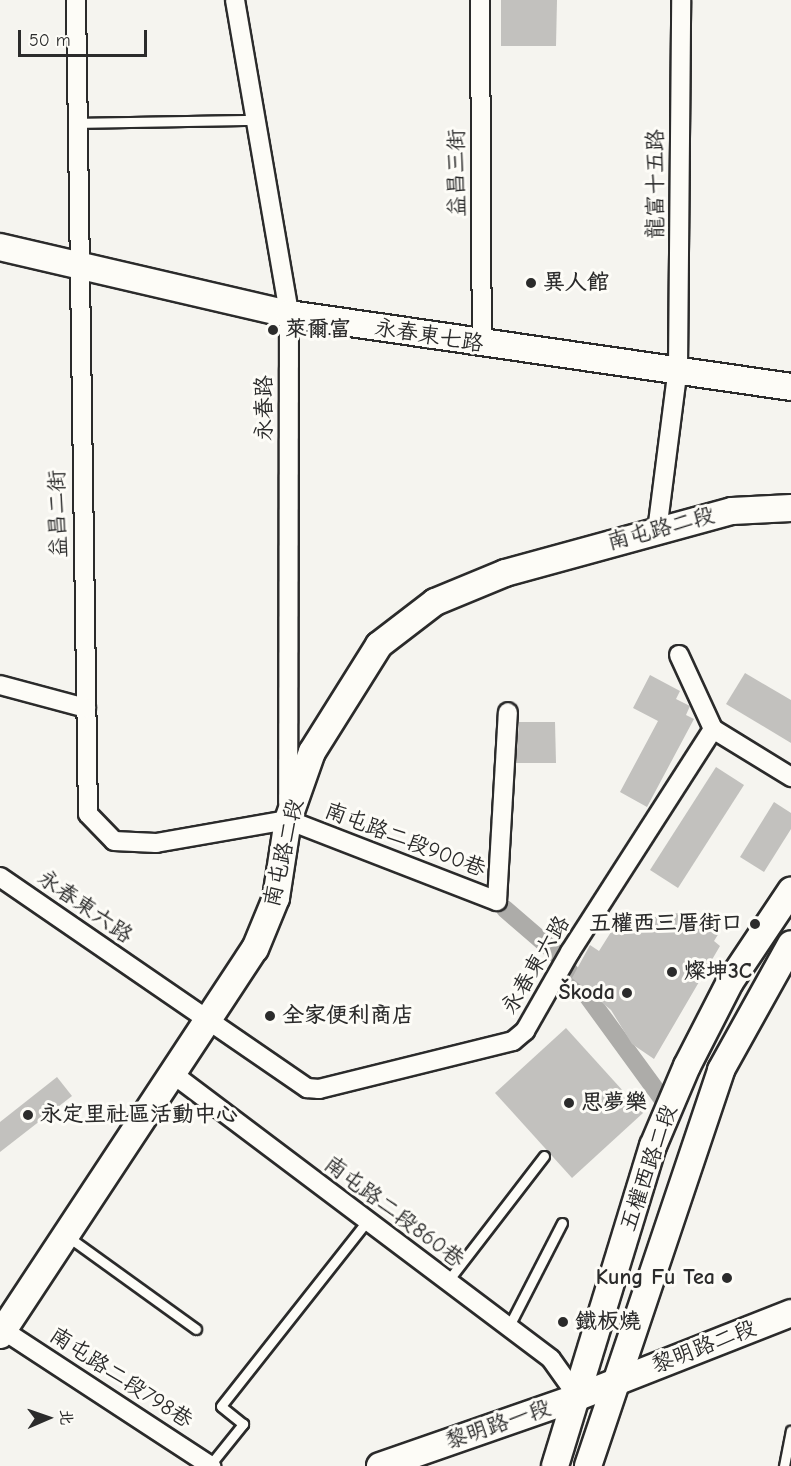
<!DOCTYPE html>
<html>
<head>
<meta charset="utf-8">
<style>
  body { margin:0 }
  #map { position:relative; width:791px; height:1466px; overflow:hidden; background:#f5f4ef; font-family:"Comic Neue","LXGW WenKai TC",sans-serif }
  div>[style] { position:absolute }
  .canal>* { height:18px; margin:-9px; padding:0 9px; transform-origin:9px; border-radius:9px; background:#adaca9 }
  .building>* { inset:0; background:#c2c1be }
  .roads { filter:drop-shadow(2px 0 #2b2b2b) drop-shadow(-2px 0 #2b2b2b) drop-shadow(0 2px #2b2b2b) drop-shadow(0 -2px #2b2b2b) }
  .lane>* { height:9px; margin:-4.5px; padding:0 4.5px; transform-origin:4.5px; border-radius:4.5px; background:#fdfcf7 }
  .street>* { height:18px; margin:-9px; padding:0 9px; transform-origin:9px; border-radius:9px; background:#fdfcf7 }
  .secondary>* { height:26px; margin:-13px; padding:0 13px; transform-origin:13px; border-radius:13px; background:#fdfcf7 }
  .dots>* { width:16px; height:16px; translate:-50% -50%; box-sizing:border-box; border:3px solid #fdfcf7; border-radius:50% }
  span { translate:-50% -50%; white-space:nowrap; text-align:center; line-height:1.15; -webkit-text-stroke:6px #fdfcf7; paint-order:stroke }
  .street-label { font-size:22px; color:#2b2b2b }
  .poi-label { font-size:22px; color:#2b2b2b; font-weight:700 }
  .left { translate:0 -50%; text-align:left }
  .right { translate:-100% -50%; text-align:right }
  .north { position:absolute; left:18px; top:1388px; width:60px; height:60px; -webkit-text-stroke:4px #fdfcf7; paint-order:stroke; rotate:88deg; font-size:16px; font-weight:700; line-height:24px; text-align:center; color:#2b2b2b }
  .north::after { content:''; display:block; margin:auto; width:21px; height:27px; background:#2b2b2b; clip-path:polygon(50% 0,100% 100%,50% 72%,0 100%) }
  .scale { position:absolute; left:18px; top:30px; width:129px; height:27px; box-sizing:border-box; border:3px solid #2b2b2b; border-top:0; padding-left:8px; font-size:18px; line-height:21px; white-space:nowrap; color:#2b2b2b; -webkit-text-stroke:4px #fdfcf7; paint-order:stroke }
</style>
</head>
<body>
<div id="map">
  <div class="canal">
    <i style="left:505px;top:909px;width:67px;rotate:40.8deg"></i>
    <i style="left:556px;top:953px;width:178px;rotate:53.9deg"></i>
  </div>
  <div class="building">
    <i style="clip-path:polygon(501px 0,557px 0,556px 46px,501px 46px)"></i>
    <i style="clip-path:polygon(745px 673px,791px 700px,791px 743px,726px 704px)"></i>
    <i style="clip-path:polygon(650px 675px,680px 691px,676px 699px,690px 706px,686px 715px,694px 719px,647px 807px,620px 792px,658px 721px,633px 708px)"></i>
    <i style="clip-path:polygon(519px 722px,555px 722px,556px 763px,516px 763px)"></i>
    <i style="clip-path:polygon(716px 767px,744px 785px,678px 888px,650px 870px)"></i>
    <i style="clip-path:polygon(774px 802px,791px 813px,791px 829px,764px 872px,740px 857px)"></i>
    <i style="clip-path:polygon(689px 911px,719px 933px,714px 941px,720px 946px,654px 1059px,632px 1044px,611px 1010px,572px 978px,590px 945px,599px 951px,616px 924px)"></i>
    <i style="clip-path:polygon(566px 1028px,643px 1113px,572px 1178px,495px 1093px)"></i>
    <i style="clip-path:polygon(57px 1077px,72px 1096px,0 1152px,0 1122px)"></i>
  </div>
  <div class="roads">
    <div class="lane">
      <i style="left:77px;top:123px;width:177px;rotate:-1deg"></i>
      <i style="left:67px;top:1236px;width:159px;rotate:35.8deg"></i>
      <i style="left:447px;top:1282px;width:159px;rotate:-52.4deg"></i>
      <i style="left:508px;top:1328px;width:118px;rotate:-62.8deg"></i>
      <i style="left:210px;top:1465px;width:53px;rotate:-51.2deg"></i>
      <i style="left:243px;top:1424px;width:28px;rotate:-141deg"></i>
      <i style="left:221px;top:1406px;width:236px;rotate:-51.7deg"></i>
      <i style="left:784px;top:1466px;width:36px;rotate:-79deg"></i>
    </div>
    <div class="street">
      <i style="left:76px;top:0;width:814px;rotate:89.16deg"></i>
      <i style="left:88px;top:814px;width:37px;rotate:46deg"></i>
      <i style="left:114px;top:841px;width:42px;rotate:2.7deg"></i>
      <i style="left:156px;top:843px;width:134px;rotate:-9.9deg"></i>
      <i style="left:235px;top:0;width:319px;rotate:80.2deg"></i>
      <i style="left:289px;top:314px;width:489px;rotate:90.1deg"></i>
      <i style="left:480px;top:0;width:345px;rotate:89.7deg"></i>
      <i style="left:657px;top:531px;width:164px;rotate:-82.7deg"></i>
      <i style="left:678px;top:368px;width:368px;rotate:-89.5deg"></i>
      <i style="left:679px;top:655px;width:81px;rotate:65.3deg"></i>
      <i style="left:0;top:685px;width:89px;rotate:15deg"></i>
      <i style="left:713px;top:729px;width:92px;rotate:31.6deg"></i>
      <i style="left:288px;top:820px;width:224px;rotate:21.2deg"></i>
      <i style="left:497px;top:901px;width:189px;rotate:-86.7deg"></i>
      <i style="left:0;top:877px;width:373px;rotate:34.5deg"></i>
      <i style="left:307px;top:1088px;width:12px;rotate:5deg"></i>
      <i style="left:319px;top:1089px;width:200px;rotate:-13.9deg"></i>
      <i style="left:513px;top:1041px;width:16px;rotate:-40deg"></i>
      <i style="left:525px;top:1031px;width:91px;rotate:-60.3deg"></i>
      <i style="left:570px;top:952px;width:265px;rotate:-57.3deg"></i>
      <i style="left:173px;top:1074px;width:473px;rotate:37deg"></i>
      <i style="left:551px;top:1359px;width:47px;rotate:54.6deg"></i>
      <i style="left:3px;top:1330px;width:249px;rotate:33.2deg"></i>
    </div>
    <div class="secondary">
      <i style="left:0;top:247px;width:297px;rotate:13.1deg"></i>
      <i style="left:289px;top:314px;width:507px;rotate:8.27deg"></i>
      <i style="left:0;top:1335px;width:463px;rotate:-56.6deg"></i>
      <i style="left:255px;top:949px;width:55px;rotate:-67.6deg"></i>
      <i style="left:276px;top:898px;width:79px;rotate:-81.3deg"></i>
      <i style="left:288px;top:820px;width:72px;rotate:-70.6deg"></i>
      <i style="left:312px;top:752px;width:126px;rotate:-57.9deg"></i>
      <i style="left:379px;top:645px;width:71px;rotate:-37.5deg"></i>
      <i style="left:435px;top:602px;width:76px;rotate:-22.5deg"></i>
      <i style="left:505px;top:573px;width:235px;rotate:-15.3deg"></i>
      <i style="left:732px;top:511px;width:59px;rotate:-2.9deg"></i>
      <i style="left:380px;top:1466px;width:210px;rotate:-19.2deg"></i>
      <i style="left:578px;top:1397px;width:229px;rotate:-21.5deg"></i>
      <i style="left:555px;top:1466px;width:335px;rotate:-73deg"></i>
      <i style="left:653px;top:1146px;width:87px;rotate:-67deg"></i>
      <i style="left:687px;top:1066px;width:94px;rotate:-62.9deg"></i>
      <i style="left:730px;top:982px;width:110px;rotate:-56.2deg"></i>
      <i style="left:588px;top:1466px;width:418px;rotate:-71.4deg"></i>
      <i style="left:721px;top:1070px;width:144px;rotate:-60.9deg"></i>
    </div>
  </div>
  <div class="dots">
    <i style="left:531px;top:283px;background:#2b2b2b"></i>
    <i style="left:273px;top:330px;background:#2b2b2b"></i>
    <i style="left:755px;top:924px;background:#2b2b2b"></i>
    <i style="left:672px;top:972px;background:#2b2b2b"></i>
    <i style="left:627px;top:993px;background:#2b2b2b"></i>
    <i style="left:270px;top:1016px;background:#2b2b2b"></i>
    <i style="left:569px;top:1103px;background:#2b2b2b"></i>
    <i style="left:28px;top:1115px;background:#2b2b2b"></i>
    <i style="left:727px;top:1278px;background:#2b2b2b"></i>
    <i style="left:563px;top:1322px;background:#2b2b2b"></i>
  </div>
  <div class="street-label">
    <span style="left:457px;top:173px;rotate:-90deg">益昌三街</span>
    <span style="left:656px;top:184px;rotate:-90deg">龍富十五路</span>
    <span style="left:429px;top:336px;rotate:9deg">永春東七路</span>
    <span style="left:265px;top:408px;rotate:-90deg">永春路</span>
    <span style="left:58px;top:514px;rotate:-91deg">益昌二街</span>
    <span style="left:661px;top:529px;rotate:-15deg">南屯路二段</span>
    <span style="left:405px;top:840px;rotate:21deg">南屯路二段900巷</span>
    <span style="left:284px;top:853px;rotate:-77deg">南屯路二段</span>
    <span style="left:85px;top:907px;rotate:35deg">永春東六路</span>
    <span style="left:536px;top:965px;rotate:-59deg">永春東六路</span>
    <span style="left:649px;top:1168px;rotate:-71deg">五權西路二段</span>
    <span style="left:394px;top:1212px;rotate:37deg">南屯路二段860巷</span>
    <span style="left:704px;top:1347px;rotate:-21deg">黎明路二段</span>
    <span style="left:121px;top:1378px;rotate:33deg">南屯路二段798巷</span>
    <span style="left:498px;top:1425px;rotate:-19deg">黎明路一段</span>
  </div>
  <div class="poi-label">
    <span class="left" style="left:543px;top:283px">異人館</span>
    <span class="left" style="left:285px;top:330px">萊爾富</span>
    <span class="right" style="left:743px;top:924px">五權西三厝街口</span>
    <span class="left" style="left:684px;top:972px">燦坤3C</span>
    <span class="right" style="left:615px;top:993px">Škoda</span>
    <span class="left" style="left:282px;top:1016px">全家便利商店</span>
    <span class="left" style="left:581px;top:1103px">思夢樂</span>
    <span class="left" style="left:40px;top:1115px">永定里社區活動中心</span>
    <span class="right" style="left:715px;top:1278px">Kung Fu Tea</span>
    <span class="left" style="left:575px;top:1322px">鐵板燒</span>
  </div>
  <div class="north">北</div>
  <div class="scale">50 m</div>
</div>
</body>
</html>
